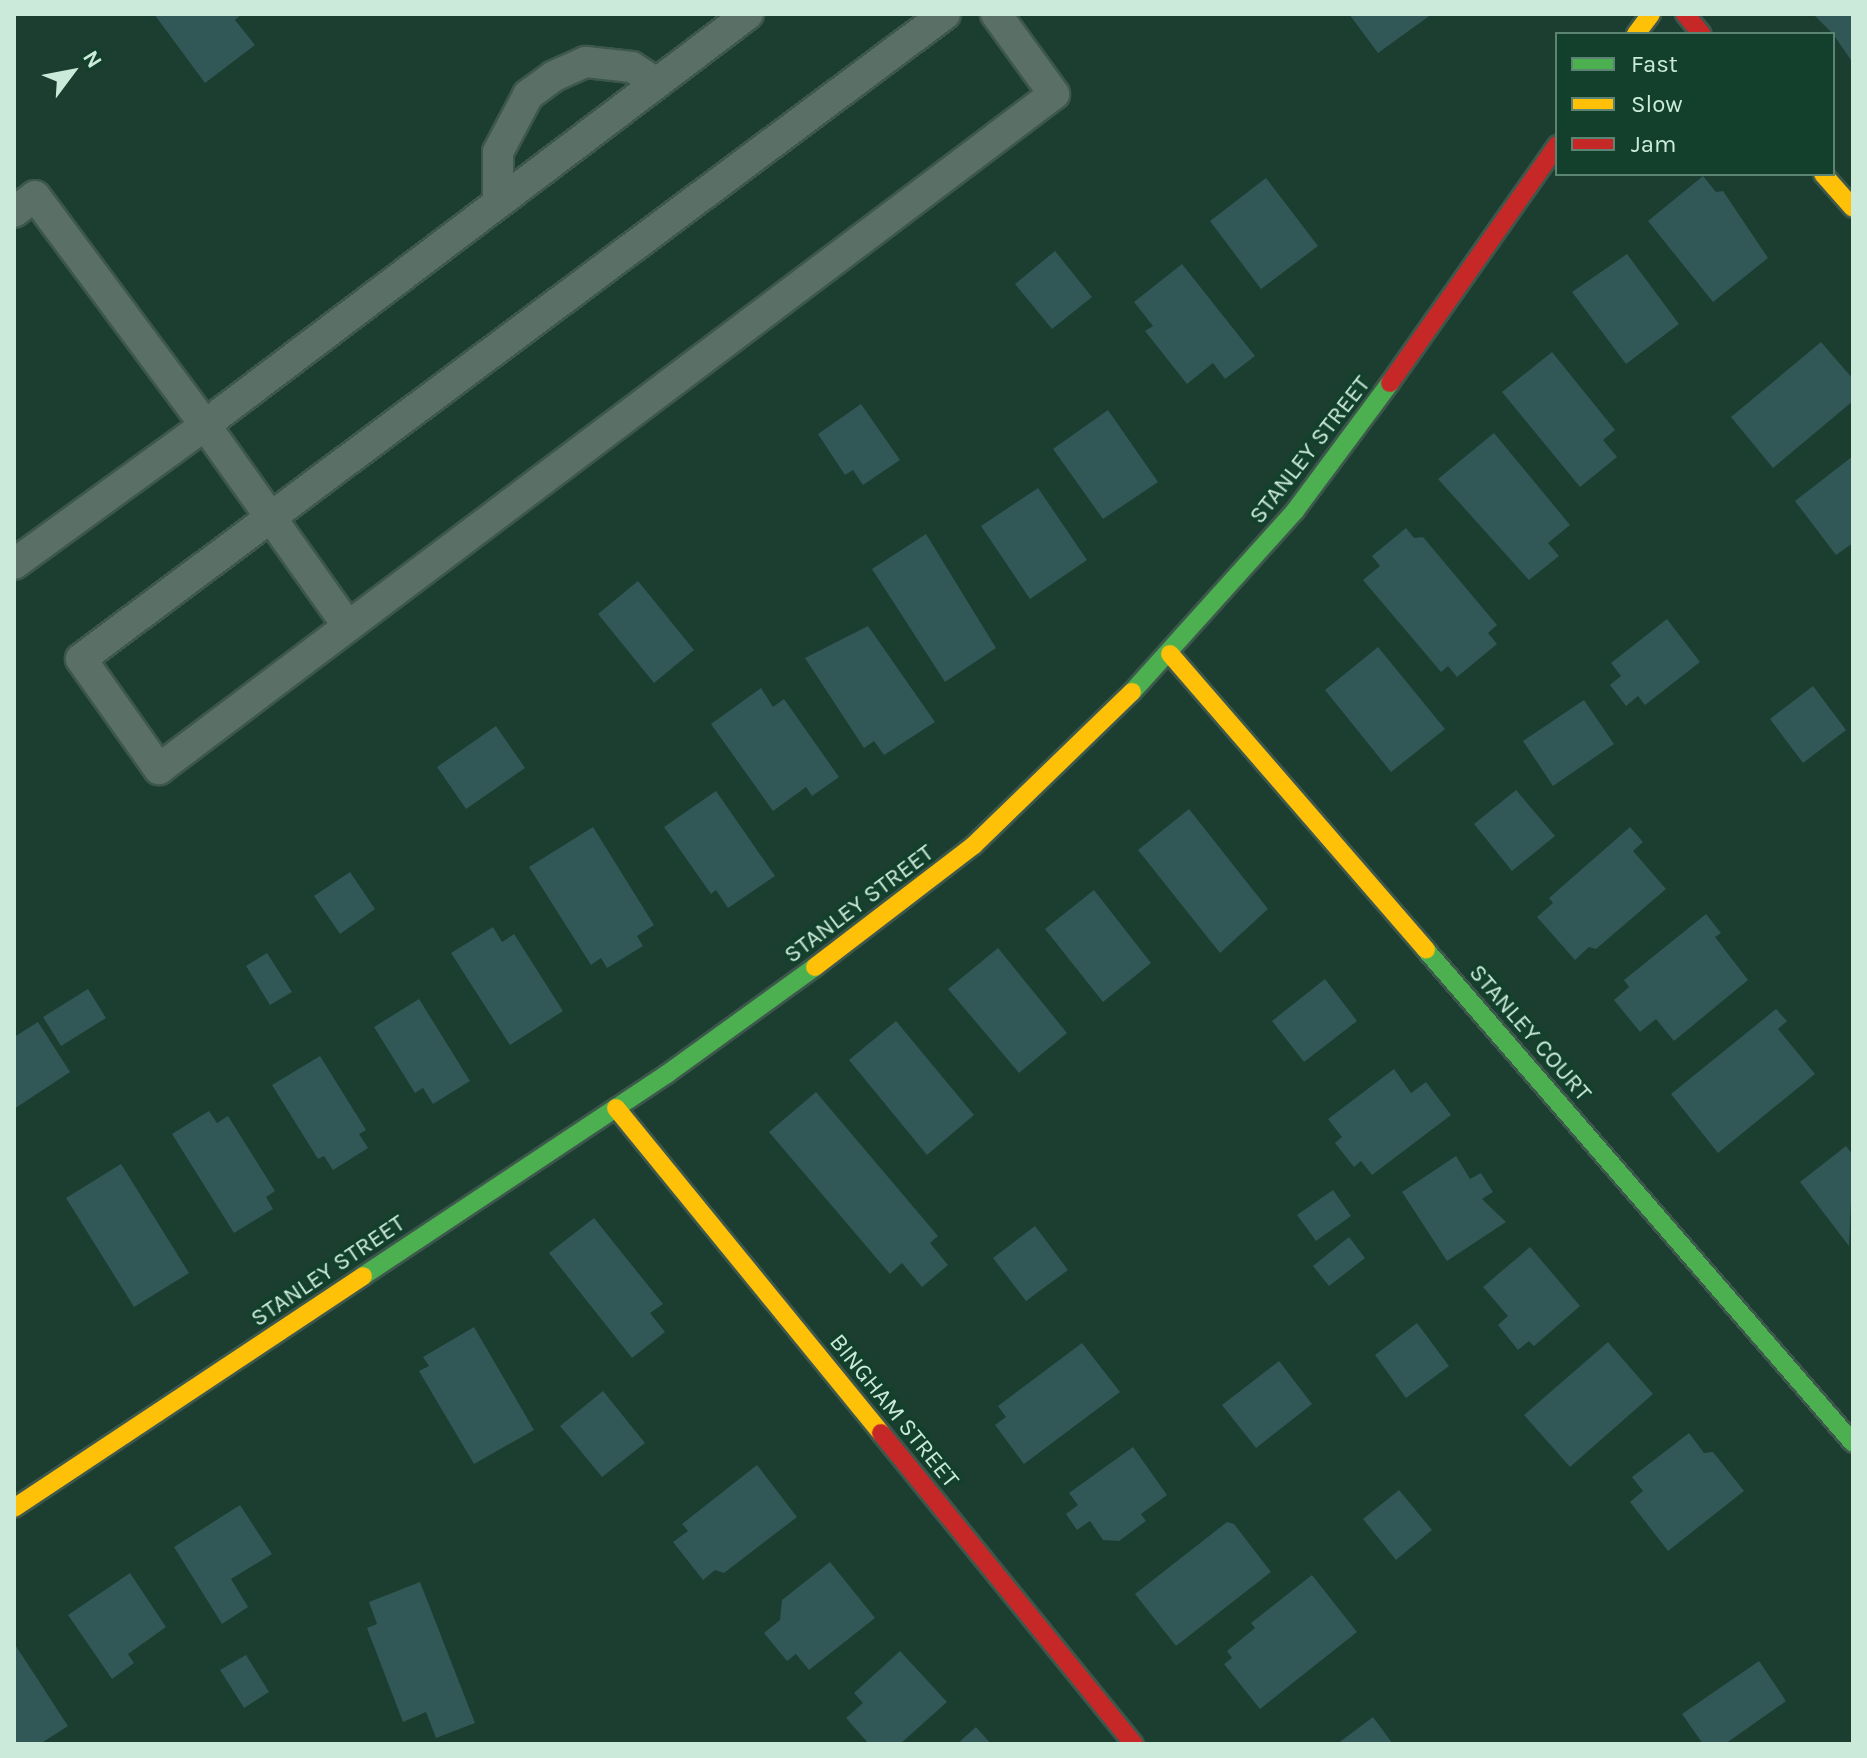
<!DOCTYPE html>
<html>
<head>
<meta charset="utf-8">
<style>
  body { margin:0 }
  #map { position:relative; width:1867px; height:1758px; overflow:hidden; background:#1c3e30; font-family:Karla,sans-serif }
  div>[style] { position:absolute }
  .building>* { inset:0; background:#315756 }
  .roads { filter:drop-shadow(2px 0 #3d574c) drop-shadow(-2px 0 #3d574c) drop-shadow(0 2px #3d574c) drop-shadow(0 -2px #3d574c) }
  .lane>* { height:30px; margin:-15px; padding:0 15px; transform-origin:15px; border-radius:15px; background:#5a7066 }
  .fast>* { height:18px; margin:-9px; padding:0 9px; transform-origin:9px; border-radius:9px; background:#4caf50 }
  .slow>* { height:18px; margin:-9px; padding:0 9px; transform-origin:9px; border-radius:9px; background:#ffc107 }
  .jam>* { height:18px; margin:-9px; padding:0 9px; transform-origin:9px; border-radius:9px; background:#c62828 }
  span { translate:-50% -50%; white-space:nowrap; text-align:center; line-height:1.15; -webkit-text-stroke:7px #12402c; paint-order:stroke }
  .street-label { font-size:24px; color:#cceada }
  .frame { position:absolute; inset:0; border:16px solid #cceada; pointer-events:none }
  .legend { position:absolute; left:1555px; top:32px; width:280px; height:144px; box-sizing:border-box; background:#12402c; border:2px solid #5c8472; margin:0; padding:10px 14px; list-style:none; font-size:24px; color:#cceada }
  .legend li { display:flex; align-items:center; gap:16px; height:40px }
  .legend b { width:40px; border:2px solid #5c8472 }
  .north { position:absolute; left:32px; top:32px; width:80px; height:80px; -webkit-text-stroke:6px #12402c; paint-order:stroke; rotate:58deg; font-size:22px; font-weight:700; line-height:32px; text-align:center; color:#cceada }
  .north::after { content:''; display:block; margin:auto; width:28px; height:36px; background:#cceada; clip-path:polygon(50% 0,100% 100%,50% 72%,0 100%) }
</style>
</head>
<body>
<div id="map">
  <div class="building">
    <i style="clip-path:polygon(154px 14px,242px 14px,235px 20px,255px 45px,205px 83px)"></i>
    <i style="clip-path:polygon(1349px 14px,1432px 14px,1378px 53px)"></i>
    <i style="clip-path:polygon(1813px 14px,1853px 14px,1853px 63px,1833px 34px)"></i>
    <i style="clip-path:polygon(1703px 176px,1716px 192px,1723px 191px,1768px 258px,1713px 302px,1648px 221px)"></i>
    <i style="clip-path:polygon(1266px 178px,1318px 246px,1261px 289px,1210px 221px)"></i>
    <i style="clip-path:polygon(1055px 251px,1092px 297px,1052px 329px,1015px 284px)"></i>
    <i style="clip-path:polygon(1627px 254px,1679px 324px,1626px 364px,1572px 292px)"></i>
    <i style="clip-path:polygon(1182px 264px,1255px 356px,1225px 379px,1213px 363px,1187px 384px,1145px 331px,1153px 326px,1134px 302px)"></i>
    <i style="clip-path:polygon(1821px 342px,1853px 379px,1853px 401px,1773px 468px,1731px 417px)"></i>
    <i style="clip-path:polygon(1552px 352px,1615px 430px,1603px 440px,1617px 457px,1580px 487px,1502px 392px)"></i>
    <i style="clip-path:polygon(861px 404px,900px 460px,863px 485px,853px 470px,845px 475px,818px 434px)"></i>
    <i style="clip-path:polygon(1108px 410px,1158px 482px,1103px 519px,1053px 449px)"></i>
    <i style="clip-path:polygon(1494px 433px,1570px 525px,1548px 543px,1559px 556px,1529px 580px,1438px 479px)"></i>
    <i style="clip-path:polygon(1853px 456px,1853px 543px,1836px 555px,1795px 501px)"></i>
    <i style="clip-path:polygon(1038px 488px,1087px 560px,1030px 599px,981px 526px)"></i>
    <i style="clip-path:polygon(1406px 528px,1414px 538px,1423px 537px,1497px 625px,1488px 633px,1497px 644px,1457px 677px,1448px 666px,1441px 672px,1363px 580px,1380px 566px,1372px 556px)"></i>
    <i style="clip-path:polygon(926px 534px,996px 648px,945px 682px,872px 569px)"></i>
    <i style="clip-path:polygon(638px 581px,694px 650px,654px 683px,598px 614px)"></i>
    <i style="clip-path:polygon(1667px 619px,1700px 662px,1645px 705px,1638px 696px,1626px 706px,1610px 685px,1621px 676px,1611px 663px)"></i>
    <i style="clip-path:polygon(868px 626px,935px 722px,884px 755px,874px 741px,864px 748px,805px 658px)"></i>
    <i style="clip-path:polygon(1378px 647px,1445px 729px,1391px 772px,1325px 690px)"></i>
    <i style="clip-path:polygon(1813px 686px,1846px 730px,1803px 763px,1770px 719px)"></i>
    <i style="clip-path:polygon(761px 688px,773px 707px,784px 699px,839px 777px,812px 796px,806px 787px,773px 811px,711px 724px)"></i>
    <i style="clip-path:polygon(1584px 700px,1614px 744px,1553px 786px,1523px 741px)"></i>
    <i style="clip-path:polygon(496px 726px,525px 768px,466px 809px,437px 767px)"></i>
    <i style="clip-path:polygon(1516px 790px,1555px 836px,1512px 871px,1474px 824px)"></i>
    <i style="clip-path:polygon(716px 791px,775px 876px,728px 908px,716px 890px,711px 894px,664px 827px)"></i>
    <i style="clip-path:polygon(1189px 809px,1268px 909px,1220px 953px,1138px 850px)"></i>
    <i style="clip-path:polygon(593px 827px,654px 925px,637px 936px,643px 946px,607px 968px,601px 958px,591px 965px,529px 867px)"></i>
    <i style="clip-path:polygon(1630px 827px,1643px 842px,1633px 851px,1666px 889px,1596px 949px,1589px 947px,1575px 960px,1537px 917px,1553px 903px,1549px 898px)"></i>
    <i style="clip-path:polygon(350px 872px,375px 909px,340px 934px,314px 896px)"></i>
    <i style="clip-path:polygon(1094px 890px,1151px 963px,1103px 1002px,1045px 929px)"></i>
    <i style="clip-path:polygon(1706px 914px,1721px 933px,1715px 937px,1748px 980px,1674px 1041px,1656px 1019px,1640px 1032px,1614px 1000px,1629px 987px,1624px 980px)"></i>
    <i style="clip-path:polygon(493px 927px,502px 942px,514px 934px,563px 1011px,510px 1045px,451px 953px)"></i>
    <i style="clip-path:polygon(998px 948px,1067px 1033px,1019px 1073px,948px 989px)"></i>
    <i style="clip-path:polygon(267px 953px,292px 992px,270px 1005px,246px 966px)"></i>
    <i style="clip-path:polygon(1325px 979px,1357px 1021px,1304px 1062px,1272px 1021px)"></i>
    <i style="clip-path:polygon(88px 989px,106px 1018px,61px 1046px,43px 1017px)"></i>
    <i style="clip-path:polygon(419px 999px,470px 1081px,433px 1104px,423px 1088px,415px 1093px,374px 1027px)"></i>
    <i style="clip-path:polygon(1776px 1009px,1787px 1021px,1778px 1029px,1815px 1074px,1718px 1153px,1671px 1094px)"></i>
    <i style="clip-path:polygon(896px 1021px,974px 1115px,927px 1155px,849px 1060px)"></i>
    <i style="clip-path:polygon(38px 1022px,70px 1072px,14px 1109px,14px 1037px)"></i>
    <i style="clip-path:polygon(320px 1056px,366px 1130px,359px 1134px,368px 1148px,333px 1170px,324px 1156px,318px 1159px,272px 1085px)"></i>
    <i style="clip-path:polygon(1394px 1069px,1411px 1093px,1426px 1082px,1451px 1115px,1372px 1175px,1361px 1161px,1354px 1167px,1335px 1143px,1342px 1137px,1328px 1119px)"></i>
    <i style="clip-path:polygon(816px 1092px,938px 1236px,930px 1243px,948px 1265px,922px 1287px,902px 1263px,890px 1274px,769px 1132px)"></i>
    <i style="clip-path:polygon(209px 1111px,217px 1123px,228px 1116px,275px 1191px,266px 1197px,273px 1209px,234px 1233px,172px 1134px)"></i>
    <i style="clip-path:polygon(1846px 1146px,1853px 1155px,1849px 1246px,1800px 1182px)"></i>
    <i style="clip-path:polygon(1456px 1156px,1470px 1179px,1481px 1173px,1493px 1192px,1482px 1199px,1506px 1222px,1447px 1261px,1402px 1192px)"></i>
    <i style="clip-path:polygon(121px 1164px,189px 1273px,134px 1307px,66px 1198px)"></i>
    <i style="clip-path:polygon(1333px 1190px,1351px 1216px,1316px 1241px,1297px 1215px)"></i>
    <i style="clip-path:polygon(594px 1218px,663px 1304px,650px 1313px,665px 1332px,632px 1358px,549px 1253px)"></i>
    <i style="clip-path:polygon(1035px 1226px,1068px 1270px,1026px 1301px,993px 1258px)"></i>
    <i style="clip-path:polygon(1349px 1237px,1365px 1258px,1329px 1286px,1313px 1266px)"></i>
    <i style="clip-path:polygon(1530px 1247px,1580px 1306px,1534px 1346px,1529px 1341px,1518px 1350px,1498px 1325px,1508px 1316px,1483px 1287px)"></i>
    <i style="clip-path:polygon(1417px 1323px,1449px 1366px,1406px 1398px,1375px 1355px)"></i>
    <i style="clip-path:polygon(474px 1327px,534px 1430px,474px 1464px,419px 1371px,429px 1366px,423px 1357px)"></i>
    <i style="clip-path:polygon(1608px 1342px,1653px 1394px,1570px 1467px,1524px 1415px)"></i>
    <i style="clip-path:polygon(1082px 1343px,1120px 1392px,1024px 1464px,995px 1425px,1006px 1417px,998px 1406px)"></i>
    <i style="clip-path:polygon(1279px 1361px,1312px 1404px,1256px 1448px,1222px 1405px)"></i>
    <i style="clip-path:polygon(603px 1391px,645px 1443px,602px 1477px,560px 1426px)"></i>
    <i style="clip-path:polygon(1689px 1433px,1704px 1453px,1713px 1452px,1744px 1491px,1668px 1551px,1630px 1502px,1643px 1491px,1632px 1477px)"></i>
    <i style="clip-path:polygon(1133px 1447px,1167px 1495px,1141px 1514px,1146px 1521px,1119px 1541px,1103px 1540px,1090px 1521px,1077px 1530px,1066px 1514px,1078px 1505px,1069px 1493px)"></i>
    <i style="clip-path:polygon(757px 1465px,797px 1517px,724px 1573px,715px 1570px,703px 1580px,673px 1542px,688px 1531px,682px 1524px)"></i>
    <i style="clip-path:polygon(1399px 1490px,1432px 1530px,1396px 1560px,1363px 1519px)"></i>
    <i style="clip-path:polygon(240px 1505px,272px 1554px,231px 1579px,248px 1607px,222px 1624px,174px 1547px)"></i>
    <i style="clip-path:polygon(1227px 1522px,1234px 1524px,1271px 1572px,1176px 1646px,1135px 1594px)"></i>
    <i style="clip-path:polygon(830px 1562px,875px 1618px,809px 1670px,796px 1654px,787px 1661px,764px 1633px,780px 1620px,782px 1600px)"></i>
    <i style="clip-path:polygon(130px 1573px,166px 1627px,128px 1654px,134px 1663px,112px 1679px,68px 1615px)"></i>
    <i style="clip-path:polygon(1312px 1575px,1357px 1632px,1260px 1709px,1224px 1664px,1232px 1658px,1227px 1651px,1255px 1628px,1251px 1623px)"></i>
    <i style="clip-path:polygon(420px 1582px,475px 1723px,436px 1738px,426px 1712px,403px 1722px,367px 1628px,377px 1624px,369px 1602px)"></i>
    <i style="clip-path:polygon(14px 1643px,68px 1726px,40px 1744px,14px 1744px)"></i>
    <i style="clip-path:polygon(900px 1651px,947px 1702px,900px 1744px,869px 1744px,846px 1718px,863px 1703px,854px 1693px)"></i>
    <i style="clip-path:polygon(246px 1655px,269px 1692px,244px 1708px,220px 1670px)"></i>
    <i style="clip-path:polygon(1759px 1661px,1786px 1701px,1725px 1744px,1703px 1744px,1682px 1714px)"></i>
    <i style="clip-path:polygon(1373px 1717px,1393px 1744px,1337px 1744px)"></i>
    <i style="clip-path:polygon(976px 1727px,991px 1744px,957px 1744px)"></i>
  </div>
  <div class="roads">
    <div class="lane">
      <i style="left:945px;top:14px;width:1078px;rotate:143.26deg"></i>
      <i style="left:81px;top:659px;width:135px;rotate:54.7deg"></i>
      <i style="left:159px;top:769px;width:1121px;rotate:-37.02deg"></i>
      <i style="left:1054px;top:94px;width:99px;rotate:-125.9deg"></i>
      <i style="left:498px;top:202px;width:50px;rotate:-90deg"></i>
      <i style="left:498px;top:152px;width:64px;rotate:-62.2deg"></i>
      <i style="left:528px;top:95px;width:32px;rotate:-36deg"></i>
      <i style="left:554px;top:76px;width:35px;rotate:-24deg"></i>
      <i style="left:586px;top:62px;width:46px;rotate:6.2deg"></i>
      <i style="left:632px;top:67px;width:27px;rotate:33deg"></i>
      <i style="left:14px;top:212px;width:26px;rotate:-37deg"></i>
      <i style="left:35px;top:196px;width:285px;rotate:53.4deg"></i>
      <i style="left:205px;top:425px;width:681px;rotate:-37.12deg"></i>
      <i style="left:14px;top:564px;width:236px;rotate:-36deg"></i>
      <i style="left:205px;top:425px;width:247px;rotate:54.6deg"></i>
    </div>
    <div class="fast">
      <i style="left:1132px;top:692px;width:244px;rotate:-48deg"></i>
      <i style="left:1295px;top:511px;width:159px;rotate:-53.4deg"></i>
      <i style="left:1426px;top:950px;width:652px;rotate:49.1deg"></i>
      <i style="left:363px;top:1276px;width:365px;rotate:-33.6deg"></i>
      <i style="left:667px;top:1074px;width:183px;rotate:-35.9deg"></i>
    </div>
    <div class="slow">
      <i style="left:1636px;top:34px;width:25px;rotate:-53deg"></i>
      <i style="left:1823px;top:174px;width:45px;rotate:48.6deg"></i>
      <i style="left:1170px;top:654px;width:391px;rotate:49.1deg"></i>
      <i style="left:815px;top:967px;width:200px;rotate:-37.5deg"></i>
      <i style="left:974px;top:845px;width:220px;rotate:-44.1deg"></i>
      <i style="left:616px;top:1108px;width:419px;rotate:50.8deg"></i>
      <i style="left:14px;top:1508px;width:419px;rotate:-33.6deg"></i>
    </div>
    <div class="jam">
      <i style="left:1685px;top:14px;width:26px;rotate:50deg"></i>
      <i style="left:1390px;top:383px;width:291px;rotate:-54.9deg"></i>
      <i style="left:881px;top:1433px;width:401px;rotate:50.9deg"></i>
    </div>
  </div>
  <div class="street-label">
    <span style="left:1310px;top:450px;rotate:-52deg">STANLEY STREET</span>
    <span style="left:859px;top:904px;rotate:-37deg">STANLEY STREET</span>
    <span style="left:1530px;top:1033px;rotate:49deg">STANLEY COURT</span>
    <span style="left:328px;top:1271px;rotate:-34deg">STANLEY STREET</span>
    <span style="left:894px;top:1411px;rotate:51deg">BINGHAM STREET</span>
  </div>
  <div class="frame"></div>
  <ul class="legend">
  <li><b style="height:10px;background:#4caf50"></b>Fast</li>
  <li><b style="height:10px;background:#ffc107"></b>Slow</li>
  <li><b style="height:10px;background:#c62828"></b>Jam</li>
  </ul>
  <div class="north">N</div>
</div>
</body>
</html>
